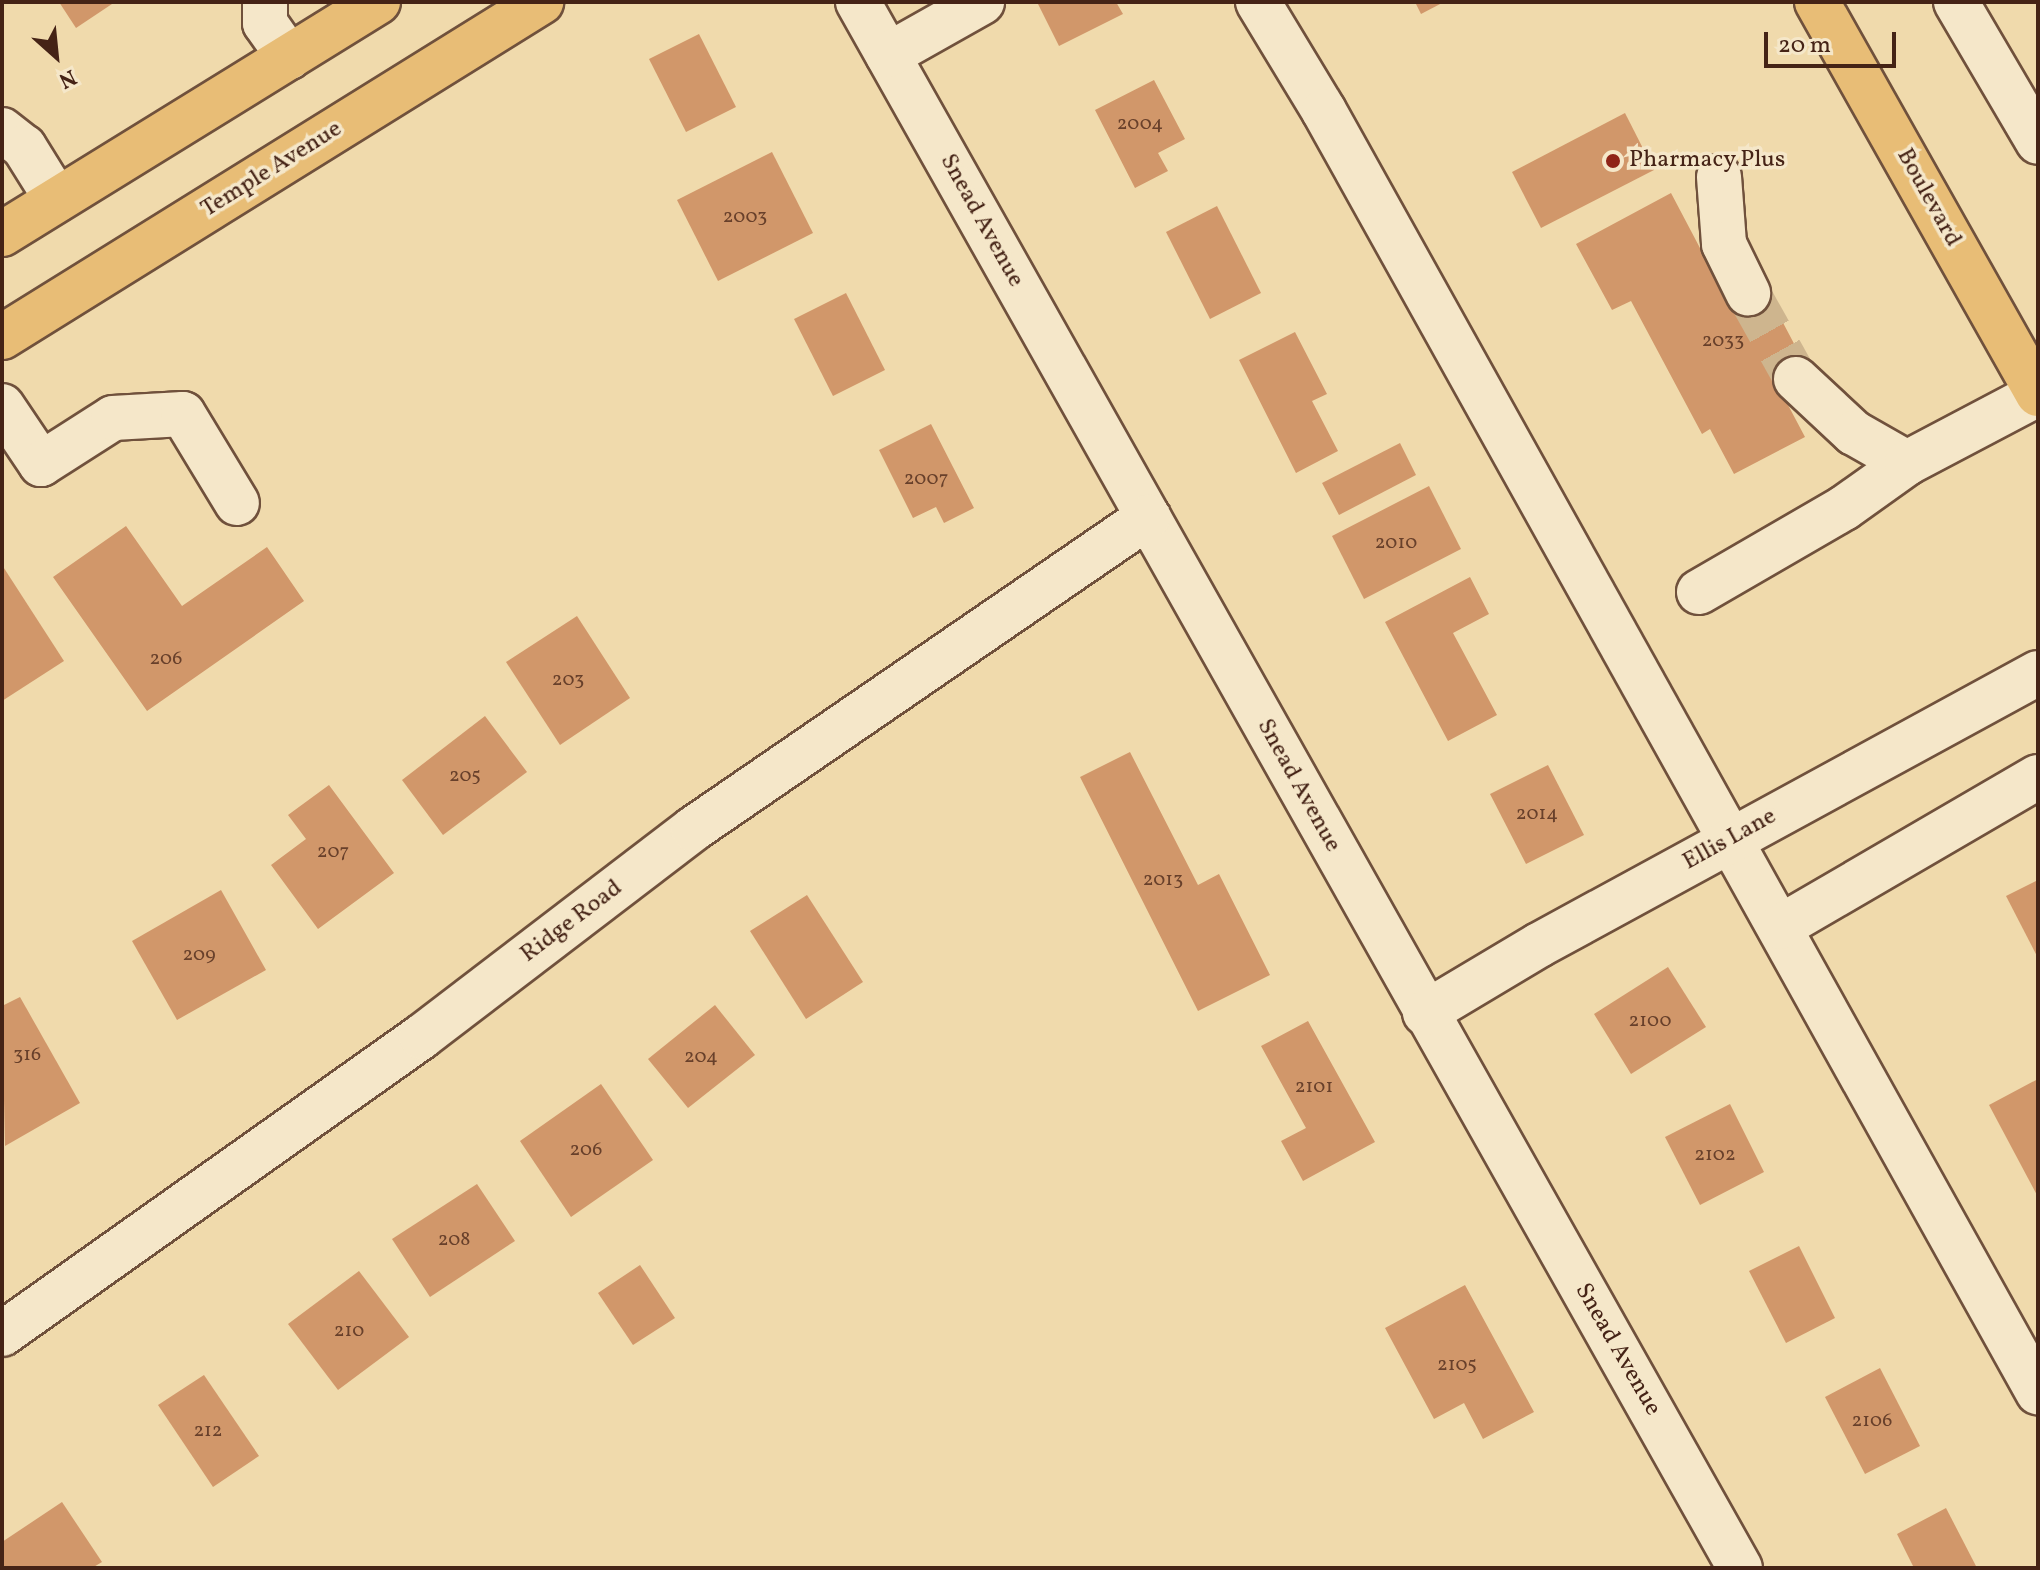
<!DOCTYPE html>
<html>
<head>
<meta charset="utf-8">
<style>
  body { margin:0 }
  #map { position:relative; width:2040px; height:1570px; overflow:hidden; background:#f0daac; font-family:Vollkorn,serif }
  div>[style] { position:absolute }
  .building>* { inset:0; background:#d1976a }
  .minor-tunnel>* { height:44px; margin-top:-22px; transform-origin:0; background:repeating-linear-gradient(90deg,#ceb58e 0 44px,transparent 0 66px) }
  .roads { filter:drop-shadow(2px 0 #70513c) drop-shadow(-2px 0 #70513c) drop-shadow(0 2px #70513c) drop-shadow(0 -2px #70513c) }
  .minor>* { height:44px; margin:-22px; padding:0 22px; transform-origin:22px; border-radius:22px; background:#f5e7c9 }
  .major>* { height:44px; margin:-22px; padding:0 22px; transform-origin:22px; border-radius:22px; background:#e8bd76 }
  .dots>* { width:22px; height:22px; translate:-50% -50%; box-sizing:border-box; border:4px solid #f5e7c9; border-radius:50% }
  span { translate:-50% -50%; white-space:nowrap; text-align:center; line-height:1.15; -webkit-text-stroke:7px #f5e7c9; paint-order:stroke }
  .number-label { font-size:20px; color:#68402b }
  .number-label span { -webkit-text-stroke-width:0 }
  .poi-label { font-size:24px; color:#452316 }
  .left { translate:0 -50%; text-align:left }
  .street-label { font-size:24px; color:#452316 }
  .frame { position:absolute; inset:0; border:4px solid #452316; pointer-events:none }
  .north { position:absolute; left:16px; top:16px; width:80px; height:80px; -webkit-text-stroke:6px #f5e7c9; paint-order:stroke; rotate:153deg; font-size:22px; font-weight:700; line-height:32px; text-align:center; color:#452316 }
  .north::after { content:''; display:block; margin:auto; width:28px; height:36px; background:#452316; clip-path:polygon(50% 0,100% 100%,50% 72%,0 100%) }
  .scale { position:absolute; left:1764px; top:32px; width:132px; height:36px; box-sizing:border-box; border:4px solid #452316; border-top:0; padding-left:10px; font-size:24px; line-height:28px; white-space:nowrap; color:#452316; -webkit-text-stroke:6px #f5e7c9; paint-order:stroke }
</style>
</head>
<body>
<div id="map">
  <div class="building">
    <i style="clip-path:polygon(59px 2px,115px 2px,76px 28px)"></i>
    <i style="clip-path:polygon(1037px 2px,1116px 2px,1123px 14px,1059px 46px)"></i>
    <i style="clip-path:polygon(1415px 2px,1444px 2px,1421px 14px)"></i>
    <i style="clip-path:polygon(699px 34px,736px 107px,686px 132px,649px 59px)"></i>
    <i style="clip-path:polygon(1154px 80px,1185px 139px,1158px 153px,1168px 171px,1135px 188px,1095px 110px)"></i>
    <i style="clip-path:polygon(1625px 113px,1654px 170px,1541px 228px,1512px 172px)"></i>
    <i style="clip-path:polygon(772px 152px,813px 233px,718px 281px,677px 200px)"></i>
    <i style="clip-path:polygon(1671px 193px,1729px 303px,1763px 285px,1809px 372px,1779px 388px,1805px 437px,1734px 474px,1710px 429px,1702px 434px,1631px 301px,1612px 310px,1576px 244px)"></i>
    <i style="clip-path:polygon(1217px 206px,1261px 293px,1210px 319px,1166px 232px)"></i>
    <i style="clip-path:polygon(846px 293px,885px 370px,833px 396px,794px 319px)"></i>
    <i style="clip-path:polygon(1295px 332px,1327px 394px,1312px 401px,1338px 451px,1296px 473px,1239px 360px)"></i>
    <i style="clip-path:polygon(931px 424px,974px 508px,944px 523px,936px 507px,913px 518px,879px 450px)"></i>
    <i style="clip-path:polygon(1400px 443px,1416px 475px,1339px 515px,1322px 483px)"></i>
    <i style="clip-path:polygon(1429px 486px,1461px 549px,1364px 599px,1332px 536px)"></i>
    <i style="clip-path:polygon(126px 526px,182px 606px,267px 547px,304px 601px,147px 711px,53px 577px)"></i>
    <i style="clip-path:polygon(2px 565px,64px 661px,2px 701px)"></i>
    <i style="clip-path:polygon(1470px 577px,1489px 614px,1453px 633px,1497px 715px,1448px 741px,1385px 622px)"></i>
    <i style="clip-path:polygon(577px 616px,630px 698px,560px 745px,506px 662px)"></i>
    <i style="clip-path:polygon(485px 716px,527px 772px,443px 835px,402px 780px)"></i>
    <i style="clip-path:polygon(1130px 752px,1198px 885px,1219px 874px,1270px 975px,1198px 1011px,1080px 777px)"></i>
    <i style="clip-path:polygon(1548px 765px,1584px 835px,1526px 864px,1490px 794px)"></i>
    <i style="clip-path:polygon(329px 785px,394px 873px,318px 929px,271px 865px,306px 839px,288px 815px)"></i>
    <i style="clip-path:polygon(2038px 880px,2038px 958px,2006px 896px)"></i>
    <i style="clip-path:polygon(221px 890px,266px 970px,177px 1020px,132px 941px)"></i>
    <i style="clip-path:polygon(807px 895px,863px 982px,806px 1019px,750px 931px)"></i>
    <i style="clip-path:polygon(1668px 967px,1706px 1027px,1631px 1074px,1594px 1014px)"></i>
    <i style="clip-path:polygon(20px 997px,80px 1103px,5px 1146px,2px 1006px)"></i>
    <i style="clip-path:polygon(715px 1005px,755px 1055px,688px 1108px,648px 1059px)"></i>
    <i style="clip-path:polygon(1308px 1021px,1375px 1142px,1303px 1181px,1281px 1141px,1306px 1128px,1261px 1046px)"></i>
    <i style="clip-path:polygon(2038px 1079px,2038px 1197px,1989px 1105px)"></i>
    <i style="clip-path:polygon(601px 1084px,653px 1160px,571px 1217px,520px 1141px)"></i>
    <i style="clip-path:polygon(1730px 1104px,1764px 1172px,1700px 1205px,1665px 1137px)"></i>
    <i style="clip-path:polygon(477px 1184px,515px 1241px,430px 1297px,392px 1239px)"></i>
    <i style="clip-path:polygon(1799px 1246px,1835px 1318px,1786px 1343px,1749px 1271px)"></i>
    <i style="clip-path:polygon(640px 1265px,675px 1318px,633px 1345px,598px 1293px)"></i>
    <i style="clip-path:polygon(359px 1271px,409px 1337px,338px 1390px,288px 1324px)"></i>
    <i style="clip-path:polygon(1465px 1285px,1534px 1412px,1483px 1439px,1464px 1403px,1434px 1419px,1385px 1328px)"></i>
    <i style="clip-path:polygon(1880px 1368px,1920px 1446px,1865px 1474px,1825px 1397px)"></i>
    <i style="clip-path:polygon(204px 1375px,259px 1456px,213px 1487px,158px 1405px)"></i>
    <i style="clip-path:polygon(62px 1502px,102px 1562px,92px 1568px,2px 1568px,2px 1542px)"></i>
    <i style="clip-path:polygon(1946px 1508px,1977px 1568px,1914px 1568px,1897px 1534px)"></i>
  </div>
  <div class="minor-tunnel">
    <i style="left:1748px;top:293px;width:98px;rotate:60.8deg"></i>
  </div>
  <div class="roads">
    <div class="minor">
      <i style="left:265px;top:2px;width:21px;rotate:90deg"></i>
      <i style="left:265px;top:23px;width:42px;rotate:54.8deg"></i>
      <i style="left:858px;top:2px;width:1797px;rotate:60.61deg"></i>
      <i style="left:1258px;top:2px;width:127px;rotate:58.8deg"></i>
      <i style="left:1324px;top:111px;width:1467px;rotate:60.87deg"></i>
      <i style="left:1956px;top:2px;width:162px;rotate:59.6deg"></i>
      <i style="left:888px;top:55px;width:108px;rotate:-29.4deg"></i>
      <i style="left:2px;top:130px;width:28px;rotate:38deg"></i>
      <i style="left:24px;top:147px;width:62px;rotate:58.1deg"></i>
      <i style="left:1719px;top:177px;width:67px;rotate:85.7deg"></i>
      <i style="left:1724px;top:244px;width:55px;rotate:63.9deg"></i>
      <i style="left:1796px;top:379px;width:79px;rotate:43deg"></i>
      <i style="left:1854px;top:433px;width:61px;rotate:29.5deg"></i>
      <i style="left:2px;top:406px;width:70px;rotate:56.1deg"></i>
      <i style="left:41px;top:464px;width:85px;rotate:-32.6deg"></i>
      <i style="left:113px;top:418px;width:70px;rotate:-3.3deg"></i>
      <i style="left:183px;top:414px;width:104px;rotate:58.8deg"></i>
      <i style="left:1699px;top:592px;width:168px;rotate:-30.1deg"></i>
      <i style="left:1844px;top:508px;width:77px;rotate:-35.5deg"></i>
      <i style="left:1907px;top:463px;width:148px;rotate:-27.8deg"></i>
      <i style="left:1780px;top:927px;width:298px;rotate:-30.2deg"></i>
      <i style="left:1425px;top:1013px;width:133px;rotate:-30.8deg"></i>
      <i style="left:1539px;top:945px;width:568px;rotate:-28.59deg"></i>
      <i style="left:2px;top:1334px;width:514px;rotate:-35.33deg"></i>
      <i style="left:421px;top:1037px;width:342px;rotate:-37.4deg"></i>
      <i style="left:693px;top:829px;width:552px;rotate:-34.44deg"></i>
    </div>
    <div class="major">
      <i style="left:1817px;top:2px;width:450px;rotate:60.6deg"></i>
      <i style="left:2px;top:234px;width:442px;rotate:-31.7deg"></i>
      <i style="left:2px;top:337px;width:635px;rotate:-31.86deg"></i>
    </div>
  </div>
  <div class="dots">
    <i style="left:1613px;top:161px;background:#8f2418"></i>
  </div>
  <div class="number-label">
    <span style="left:1140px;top:124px">2004</span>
    <span style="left:745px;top:217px">2003</span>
    <span style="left:1723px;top:341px">2033</span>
    <span style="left:926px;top:479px">2007</span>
    <span style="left:1396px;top:543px">2010</span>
    <span style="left:166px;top:659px">206</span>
    <span style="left:568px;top:680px">203</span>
    <span style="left:465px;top:776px">205</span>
    <span style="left:1537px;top:814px">2014</span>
    <span style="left:333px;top:852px">207</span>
    <span style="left:1163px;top:880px">2013</span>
    <span style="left:199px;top:955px">209</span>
    <span style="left:1650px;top:1021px">2100</span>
    <span style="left:27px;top:1055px">316</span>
    <span style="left:701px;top:1057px">204</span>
    <span style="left:1314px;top:1087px">2101</span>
    <span style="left:586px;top:1150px">206</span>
    <span style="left:1715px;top:1155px">2102</span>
    <span style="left:454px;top:1240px">208</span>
    <span style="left:349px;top:1331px">210</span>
    <span style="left:1457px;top:1365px">2105</span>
    <span style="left:1872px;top:1421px">2106</span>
    <span style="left:208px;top:1431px">212</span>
  </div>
  <div class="poi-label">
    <span class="left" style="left:1629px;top:161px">Pharmacy Plus</span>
  </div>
  <div class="street-label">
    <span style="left:272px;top:170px;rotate:-32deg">Temple Avenue</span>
    <span style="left:1928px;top:198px;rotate:61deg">Boulevard</span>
    <span style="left:981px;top:221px;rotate:61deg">Snead Avenue</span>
    <span style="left:1298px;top:786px;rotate:61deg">Snead Avenue</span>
    <span style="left:1730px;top:840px;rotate:-29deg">Ellis Lane</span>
    <span style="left:572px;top:922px;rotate:-37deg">Ridge Road</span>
    <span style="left:1617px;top:1350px;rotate:60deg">Snead Avenue</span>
  </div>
  <div class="frame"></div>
  <div class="north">N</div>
  <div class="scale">20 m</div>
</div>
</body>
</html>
